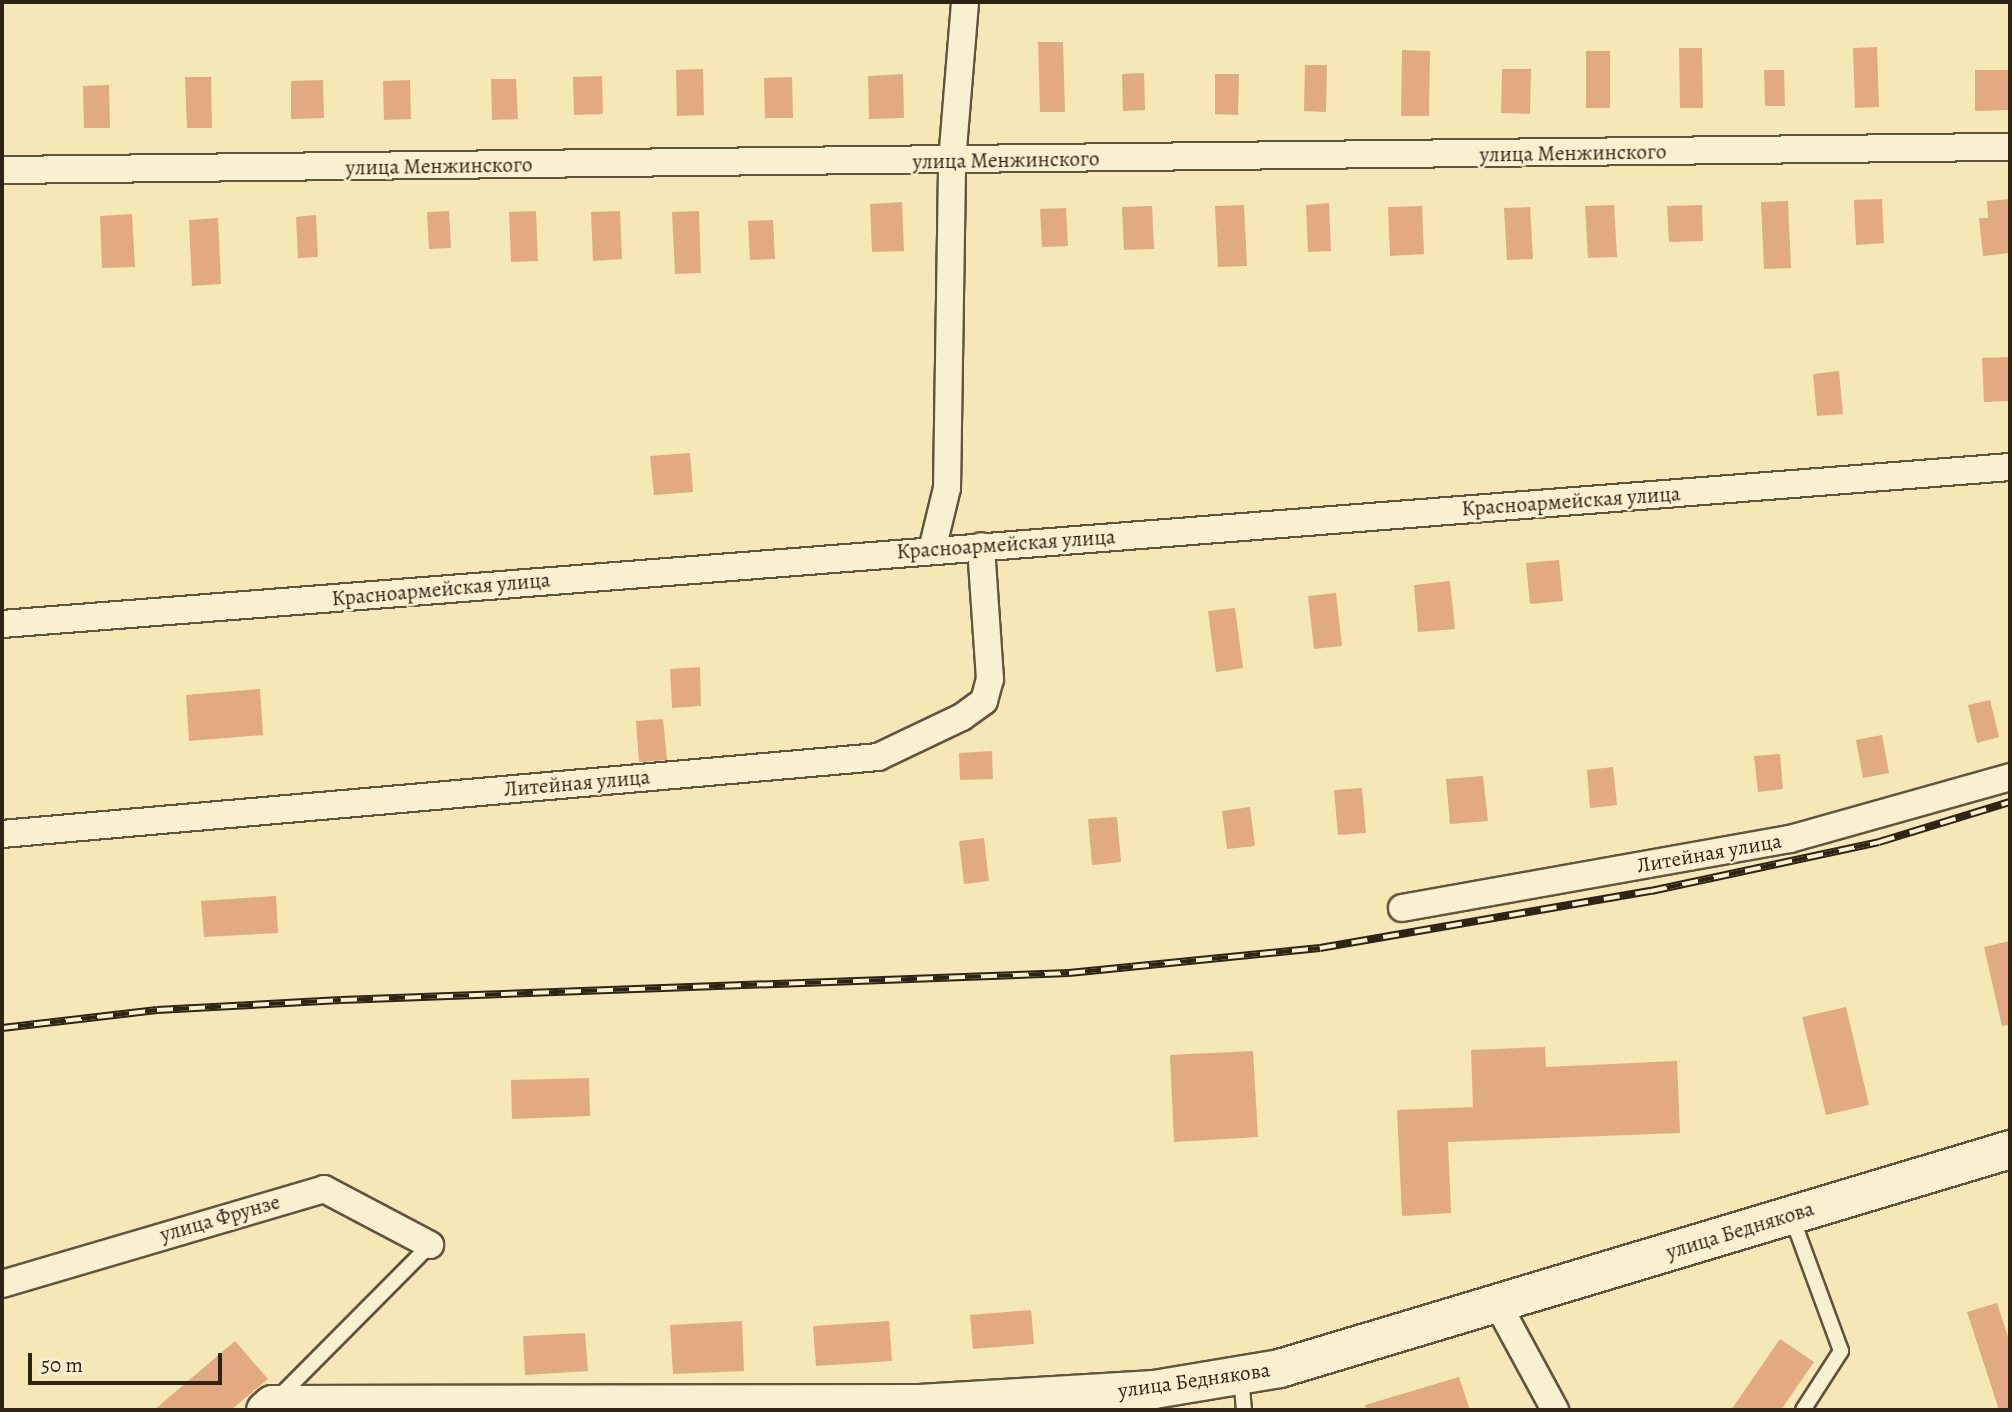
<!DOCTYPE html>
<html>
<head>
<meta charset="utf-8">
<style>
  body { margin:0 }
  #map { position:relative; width:2012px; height:1412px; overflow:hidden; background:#f6e8b6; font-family:Alegreya,serif }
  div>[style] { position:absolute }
  .building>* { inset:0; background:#e1aa82 }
  .roads { filter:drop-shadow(2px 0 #61543c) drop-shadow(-2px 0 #61543c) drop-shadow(0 2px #61543c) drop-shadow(0 -2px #61543c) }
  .lane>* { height:14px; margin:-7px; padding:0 7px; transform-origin:7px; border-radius:7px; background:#f9f0d0 }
  .street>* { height:26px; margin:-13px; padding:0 13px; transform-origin:13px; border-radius:13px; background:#f9f0d0 }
  .secondary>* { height:37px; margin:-18.5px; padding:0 18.5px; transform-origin:18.5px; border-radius:18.5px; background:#f9f0d0 }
  .rail>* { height:8px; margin-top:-4px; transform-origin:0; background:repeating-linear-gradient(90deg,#f9f0d0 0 16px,#2f2314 0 32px); box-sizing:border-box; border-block:2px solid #2f2314 }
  span { translate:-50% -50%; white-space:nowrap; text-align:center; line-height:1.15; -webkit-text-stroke:5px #f9f0d0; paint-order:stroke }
  .street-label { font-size:21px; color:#2f2314 }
  .frame { position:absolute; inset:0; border:4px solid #2f2314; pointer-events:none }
  .scale { position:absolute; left:28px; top:1353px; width:194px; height:32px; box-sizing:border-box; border:4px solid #2f2314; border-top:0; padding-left:9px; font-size:21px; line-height:24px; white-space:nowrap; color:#2f2314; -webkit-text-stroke:5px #f9f0d0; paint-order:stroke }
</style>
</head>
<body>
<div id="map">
  <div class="building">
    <i style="clip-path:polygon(1038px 42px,1063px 42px,1065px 112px,1040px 112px)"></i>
    <i style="clip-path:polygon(1877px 47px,1879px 107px,1855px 108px,1853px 48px)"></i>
    <i style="clip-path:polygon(1679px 48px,1702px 48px,1703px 108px,1680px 108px)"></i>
    <i style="clip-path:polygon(1402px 50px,1430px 51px,1429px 116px,1401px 116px)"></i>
    <i style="clip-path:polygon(1586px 51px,1610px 51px,1610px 108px,1586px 108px)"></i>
    <i style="clip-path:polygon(1305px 65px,1327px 65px,1326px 112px,1304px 111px)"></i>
    <i style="clip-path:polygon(703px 69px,704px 115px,677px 116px,676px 70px)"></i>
    <i style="clip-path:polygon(1502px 69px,1531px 69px,1530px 114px,1501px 113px)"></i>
    <i style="clip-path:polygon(1764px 70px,1784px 70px,1785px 106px,1765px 106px)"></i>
    <i style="clip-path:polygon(1975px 70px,2009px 70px,2010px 110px,1975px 111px)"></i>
    <i style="clip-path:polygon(1144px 73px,1145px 110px,1123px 111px,1122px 74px)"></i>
    <i style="clip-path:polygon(903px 74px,904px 118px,869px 119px,868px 76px)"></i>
    <i style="clip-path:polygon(1215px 74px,1239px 74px,1238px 115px,1215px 114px)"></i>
    <i style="clip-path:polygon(602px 76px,603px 114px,574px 115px,573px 77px)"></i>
    <i style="clip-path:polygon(185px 77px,211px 77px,212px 128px,187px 128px)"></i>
    <i style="clip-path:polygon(792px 77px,793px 118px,765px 118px,764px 78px)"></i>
    <i style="clip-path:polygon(491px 79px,516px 79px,518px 119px,492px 120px)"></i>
    <i style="clip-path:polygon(323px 80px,324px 118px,291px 119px,291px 81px)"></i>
    <i style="clip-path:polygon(410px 80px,411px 119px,384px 120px,383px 81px)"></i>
    <i style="clip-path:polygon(109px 85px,110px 128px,84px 128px,83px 86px)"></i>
    <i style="clip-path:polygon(1882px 199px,1884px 243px,1856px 245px,1854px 200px)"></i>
    <i style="clip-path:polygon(2010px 199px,2010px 253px,1983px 256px,1979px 218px,1988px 218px,1987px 201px)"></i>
    <i style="clip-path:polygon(1788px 201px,1791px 268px,1764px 269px,1761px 202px)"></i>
    <i style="clip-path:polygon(902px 202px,904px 251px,872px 252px,870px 204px)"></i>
    <i style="clip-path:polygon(1329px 203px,1331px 251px,1308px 252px,1306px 205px)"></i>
    <i style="clip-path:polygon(1244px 205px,1247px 266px,1218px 267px,1215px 206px)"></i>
    <i style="clip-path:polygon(1614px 205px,1617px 257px,1588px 258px,1585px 206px)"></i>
    <i style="clip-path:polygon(1702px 205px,1703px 241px,1669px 242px,1667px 206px)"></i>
    <i style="clip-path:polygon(1152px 206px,1154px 249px,1124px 250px,1122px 207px)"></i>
    <i style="clip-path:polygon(1422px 206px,1424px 254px,1390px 256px,1388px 207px)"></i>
    <i style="clip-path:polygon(1530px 207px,1533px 259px,1507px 260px,1504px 208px)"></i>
    <i style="clip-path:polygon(1066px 208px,1068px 246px,1042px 247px,1040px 209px)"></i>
    <i style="clip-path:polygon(449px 211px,451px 248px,429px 249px,427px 212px)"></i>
    <i style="clip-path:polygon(536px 211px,538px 261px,511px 262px,509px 212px)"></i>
    <i style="clip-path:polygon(620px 211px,622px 259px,593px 261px,591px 212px)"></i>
    <i style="clip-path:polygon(699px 211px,701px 273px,675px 274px,672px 212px)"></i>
    <i style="clip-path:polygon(132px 214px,135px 267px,102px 268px,100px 216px)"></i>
    <i style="clip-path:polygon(316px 215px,318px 257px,298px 258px,296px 217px)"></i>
    <i style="clip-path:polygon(218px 218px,221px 284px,192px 286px,189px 220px)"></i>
    <i style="clip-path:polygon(773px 220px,775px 259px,750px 260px,748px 221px)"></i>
    <i style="clip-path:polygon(2010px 357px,2010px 401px,1984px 402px,1982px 358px)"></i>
    <i style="clip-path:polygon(1839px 371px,1843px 414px,1817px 416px,1813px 374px)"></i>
    <i style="clip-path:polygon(690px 453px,693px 492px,654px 495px,650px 456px)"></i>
    <i style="clip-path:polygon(1559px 560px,1563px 601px,1530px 604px,1526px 563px)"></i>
    <i style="clip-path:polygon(1450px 581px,1455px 629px,1418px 632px,1414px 585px)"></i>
    <i style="clip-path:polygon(1336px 593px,1342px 646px,1314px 649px,1308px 596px)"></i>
    <i style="clip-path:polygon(1235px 608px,1243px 668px,1216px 672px,1208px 611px)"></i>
    <i style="clip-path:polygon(700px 667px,701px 706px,672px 708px,670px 669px)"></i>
    <i style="clip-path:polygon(260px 689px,263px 735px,189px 741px,186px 695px)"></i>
    <i style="clip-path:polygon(1990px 700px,1999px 737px,1977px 743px,1968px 705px)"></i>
    <i style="clip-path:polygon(663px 719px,667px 760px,639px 762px,636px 721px)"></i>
    <i style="clip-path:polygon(1882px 735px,1889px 773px,1863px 778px,1856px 740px)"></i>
    <i style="clip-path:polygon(992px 751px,993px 779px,960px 780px,959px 753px)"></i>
    <i style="clip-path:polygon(1780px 754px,1783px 789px,1758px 792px,1754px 756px)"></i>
    <i style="clip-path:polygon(1613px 767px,1617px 805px,1590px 808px,1587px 770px)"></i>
    <i style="clip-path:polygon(1483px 776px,1488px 821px,1450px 824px,1446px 779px)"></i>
    <i style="clip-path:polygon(1362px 788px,1366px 833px,1338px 835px,1334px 790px)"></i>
    <i style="clip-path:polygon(1250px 807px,1255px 846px,1227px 849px,1222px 811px)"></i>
    <i style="clip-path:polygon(1117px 817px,1121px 862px,1092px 865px,1088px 819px)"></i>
    <i style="clip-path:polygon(984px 838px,989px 881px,964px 884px,959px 841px)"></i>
    <i style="clip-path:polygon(276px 896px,278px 933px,204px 937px,201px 901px)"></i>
    <i style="clip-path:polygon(2010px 941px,2010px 1025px,2002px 1026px,1984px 947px)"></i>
    <i style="clip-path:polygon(1846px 1007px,1869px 1105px,1826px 1115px,1802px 1017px)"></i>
    <i style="clip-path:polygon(1545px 1047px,1546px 1067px,1677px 1061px,1680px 1133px,1448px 1142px,1451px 1213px,1402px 1216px,1397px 1110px,1473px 1107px,1471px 1050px)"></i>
    <i style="clip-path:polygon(1253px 1051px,1258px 1137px,1174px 1142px,1170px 1055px)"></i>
    <i style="clip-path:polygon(589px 1078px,590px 1116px,512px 1119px,511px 1080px)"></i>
    <i style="clip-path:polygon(1997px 1303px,2010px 1343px,2010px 1410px,1999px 1410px,1967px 1312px)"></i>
    <i style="clip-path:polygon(1031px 1310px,1034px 1344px,973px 1349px,970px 1315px)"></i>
    <i style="clip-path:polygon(742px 1321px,744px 1371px,673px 1374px,670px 1325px)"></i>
    <i style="clip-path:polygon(889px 1321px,892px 1361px,816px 1366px,813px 1326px)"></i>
    <i style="clip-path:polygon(585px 1333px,588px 1371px,525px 1375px,523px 1336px)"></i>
    <i style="clip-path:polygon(1780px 1339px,1814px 1362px,1781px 1410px,1731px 1410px)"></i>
    <i style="clip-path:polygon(235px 1341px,268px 1379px,231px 1410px,154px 1410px)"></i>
    <i style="clip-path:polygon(1459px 1377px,1470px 1410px,1366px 1410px,1365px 1405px)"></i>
  </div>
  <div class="roads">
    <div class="lane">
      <i style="left:1791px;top:1215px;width:145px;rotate:69.8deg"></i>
      <i style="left:1841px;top:1351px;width:70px;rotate:122.8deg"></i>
      <i style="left:1241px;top:1376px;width:34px;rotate:85deg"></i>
      <i style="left:278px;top:1398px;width:216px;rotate:-45.2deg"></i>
    </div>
    <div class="street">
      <i style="left:2px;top:170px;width:2008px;rotate:-0.66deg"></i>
      <i style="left:932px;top:550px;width:64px;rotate:-76.4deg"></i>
      <i style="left:947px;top:488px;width:327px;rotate:-89.1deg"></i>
      <i style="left:952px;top:161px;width:160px;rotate:-85.3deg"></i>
      <i style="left:2px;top:624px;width:2014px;rotate:-4.47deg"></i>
      <i style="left:2px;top:834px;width:879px;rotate:-5.02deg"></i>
      <i style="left:878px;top:757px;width:93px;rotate:-25.5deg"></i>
      <i style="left:962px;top:717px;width:27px;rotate:-36deg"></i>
      <i style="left:984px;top:701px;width:23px;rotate:-75deg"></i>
      <i style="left:990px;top:679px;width:133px;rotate:-93.9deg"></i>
      <i style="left:1402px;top:908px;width:394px;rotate:-10.1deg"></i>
      <i style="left:1790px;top:839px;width:229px;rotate:-15.7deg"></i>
      <i style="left:2px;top:1284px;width:336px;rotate:-16.4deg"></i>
      <i style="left:324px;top:1189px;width:120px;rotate:27.8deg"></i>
      <i style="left:1497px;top:1303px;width:122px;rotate:61.5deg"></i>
    </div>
    <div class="secondary">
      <i style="left:265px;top:1410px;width:9px;rotate:-41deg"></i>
      <i style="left:272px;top:1404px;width:647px;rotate:-0.09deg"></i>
      <i style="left:919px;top:1403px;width:235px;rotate:-3.4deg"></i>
      <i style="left:1154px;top:1389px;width:127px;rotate:-9.5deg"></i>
      <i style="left:1279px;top:1368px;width:763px;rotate:-16.68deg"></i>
    </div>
  </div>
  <div class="rail">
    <i style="left:2px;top:1028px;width:156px;rotate:-6.6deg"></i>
    <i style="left:157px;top:1010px;width:184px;rotate:-3.1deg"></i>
    <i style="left:341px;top:1000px;width:729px;rotate:-2.12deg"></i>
    <i style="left:1069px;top:973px;width:252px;rotate:-5.7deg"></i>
    <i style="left:1320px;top:948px;width:336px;rotate:-9.8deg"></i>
    <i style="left:1651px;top:891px;width:233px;rotate:-12.1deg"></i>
    <i style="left:1879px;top:842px;width:137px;rotate:-17deg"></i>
  </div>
  <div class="street-label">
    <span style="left:1573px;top:153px;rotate:-1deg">улица Менжинского</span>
    <span style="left:1006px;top:160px;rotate:-1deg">улица Менжинского</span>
    <span style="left:439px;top:166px;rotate:-1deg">улица Менжинского</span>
    <span style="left:1571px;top:501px;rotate:-4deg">Красноармейская улица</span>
    <span style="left:1006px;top:544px;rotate:-4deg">Красноармейская улица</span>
    <span style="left:441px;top:589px;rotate:-5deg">Красноармейская улица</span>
    <span style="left:577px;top:783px;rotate:-5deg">Литейная улица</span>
    <span style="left:1709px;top:853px;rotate:-10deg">Литейная улица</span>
    <span style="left:220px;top:1218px;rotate:-16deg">улица Фрунзе</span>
    <span style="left:1740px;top:1230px;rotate:-17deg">улица Беднякова</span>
    <span style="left:1194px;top:1380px;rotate:-8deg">улица Беднякова</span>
  </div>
  <div class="frame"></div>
  <div class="scale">50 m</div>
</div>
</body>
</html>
